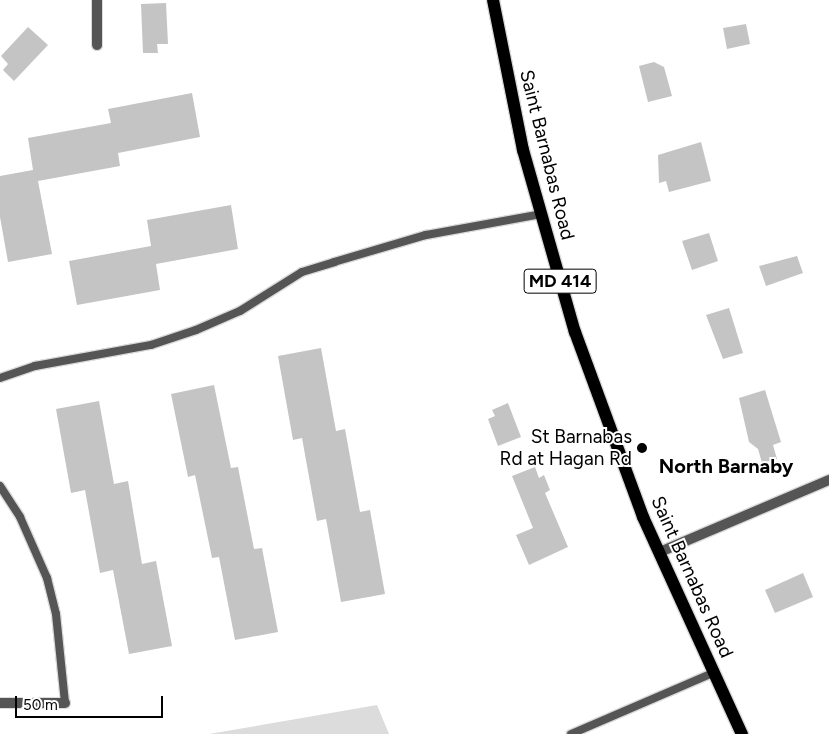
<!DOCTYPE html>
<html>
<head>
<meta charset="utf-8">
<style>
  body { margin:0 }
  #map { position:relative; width:829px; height:734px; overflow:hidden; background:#fff; font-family:Figtree,sans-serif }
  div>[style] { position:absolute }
  .green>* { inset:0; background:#dcdcdc }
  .building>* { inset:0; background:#c4c4c4 }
  .roads { filter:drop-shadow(1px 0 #dbdbdb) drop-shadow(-1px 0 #dbdbdb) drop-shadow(0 1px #dbdbdb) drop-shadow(0 -1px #dbdbdb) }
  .service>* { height:8px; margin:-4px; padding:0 4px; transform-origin:4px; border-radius:4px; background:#555 }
  .minor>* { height:10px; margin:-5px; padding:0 5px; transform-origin:5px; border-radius:5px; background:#555 }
  .tertiary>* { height:10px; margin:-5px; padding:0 5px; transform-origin:5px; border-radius:5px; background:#555 }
  .primary>* { height:12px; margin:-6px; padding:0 6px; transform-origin:6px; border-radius:6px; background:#000 }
  .dots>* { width:14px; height:14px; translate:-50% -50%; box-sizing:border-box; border:2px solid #fff; border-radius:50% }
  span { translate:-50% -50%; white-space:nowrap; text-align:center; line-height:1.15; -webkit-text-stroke:4px #fff; paint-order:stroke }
  .shield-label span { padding:1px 4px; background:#fff; border:1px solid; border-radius:4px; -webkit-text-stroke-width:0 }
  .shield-label { font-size:18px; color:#000; font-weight:700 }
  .street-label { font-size:19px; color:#000 }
  .poi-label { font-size:19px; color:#000 }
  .right { translate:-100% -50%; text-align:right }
  .neighbourhood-label { font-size:20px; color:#000; font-weight:700 }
  .scale { position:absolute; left:15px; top:696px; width:148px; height:22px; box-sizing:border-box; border:2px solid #000; border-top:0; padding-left:6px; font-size:15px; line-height:18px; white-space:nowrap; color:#000; -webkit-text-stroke:4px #fff; paint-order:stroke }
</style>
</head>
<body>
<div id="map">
  <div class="green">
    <i style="clip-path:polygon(377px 705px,389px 734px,209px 734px)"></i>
  </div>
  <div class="building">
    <i style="clip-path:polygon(166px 3px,168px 44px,157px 44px,158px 53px,143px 53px,141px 4px)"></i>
    <i style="clip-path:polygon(746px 24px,750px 44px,727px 49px,723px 28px)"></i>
    <i style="clip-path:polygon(28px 27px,48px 45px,14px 81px,3px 70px,8px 64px,1px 56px)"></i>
    <i style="clip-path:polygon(654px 62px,664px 67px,672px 96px,648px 102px,639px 66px)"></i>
    <i style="clip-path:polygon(192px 93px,200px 137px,118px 153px,120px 166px,38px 181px,52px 254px,8px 262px,0 217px,0 176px,33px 170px,28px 138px,111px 123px,108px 109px)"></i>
    <i style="clip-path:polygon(701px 142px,711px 181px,669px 192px,666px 181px,659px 183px,658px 155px)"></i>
    <i style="clip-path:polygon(231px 205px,238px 249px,156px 264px,160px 290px,77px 305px,69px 261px,151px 246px,147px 220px)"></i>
    <i style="clip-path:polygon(709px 233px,718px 261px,692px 270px,682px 241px)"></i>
    <i style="clip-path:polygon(797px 256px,803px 273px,766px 286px,759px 266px)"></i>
    <i style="clip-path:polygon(729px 308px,743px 353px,723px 359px,706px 315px)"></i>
    <i style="clip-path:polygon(321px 348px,336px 431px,345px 429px,360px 512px,370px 510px,385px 594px,341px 602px,326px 519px,317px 521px,302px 438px,293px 440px,278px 356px)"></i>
    <i style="clip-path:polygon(214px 385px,231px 468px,238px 467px,254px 549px,262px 548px,278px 632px,235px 640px,219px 557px,212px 558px,195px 475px,188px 477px,171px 394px)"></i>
    <i style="clip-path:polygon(765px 390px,781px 442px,773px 445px,777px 459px,762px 463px,758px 449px,749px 442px,739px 398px)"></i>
    <i style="clip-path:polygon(99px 401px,114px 484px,128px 481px,142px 564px,156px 561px,172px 646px,129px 654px,113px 570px,100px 573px,85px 490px,71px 493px,56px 409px)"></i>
    <i style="clip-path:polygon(508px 403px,521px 437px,498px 446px,488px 419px,495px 416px,492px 410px)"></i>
    <i style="clip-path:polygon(535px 467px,539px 478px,544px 475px,550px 490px,545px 493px,568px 547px,529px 565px,516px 535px,533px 528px,512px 476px)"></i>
    <i style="clip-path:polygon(803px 573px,813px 597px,775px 613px,765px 590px)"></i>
  </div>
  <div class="roads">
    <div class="service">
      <i style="left:0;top:378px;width:37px;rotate:-19deg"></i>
      <i style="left:35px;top:366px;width:118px;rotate:-10.3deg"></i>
      <i style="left:151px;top:345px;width:47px;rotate:-18.4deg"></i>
      <i style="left:196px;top:330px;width:48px;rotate:-23.4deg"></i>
      <i style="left:240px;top:311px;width:73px;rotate:-32.2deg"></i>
      <i style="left:302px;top:272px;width:34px;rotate:-17deg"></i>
      <i style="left:334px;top:262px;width:96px;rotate:-16.4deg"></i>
      <i style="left:426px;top:235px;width:117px;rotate:-10.3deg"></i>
      <i style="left:0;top:486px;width:37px;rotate:57deg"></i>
      <i style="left:20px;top:517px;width:67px;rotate:66.1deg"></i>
      <i style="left:47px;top:578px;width:37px;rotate:76deg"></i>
      <i style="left:56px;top:614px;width:89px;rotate:84.2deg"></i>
      <i style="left:571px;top:734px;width:157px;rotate:-23.3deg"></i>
    </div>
    <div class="minor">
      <i style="left:97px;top:0;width:45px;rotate:90deg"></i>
      <i style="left:0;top:703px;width:65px"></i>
    </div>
    <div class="tertiary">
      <i style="left:660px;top:552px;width:184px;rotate:-23.1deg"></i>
    </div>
    <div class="primary">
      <i style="left:493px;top:0;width:153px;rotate:78.7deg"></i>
      <i style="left:523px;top:150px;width:189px;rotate:74.1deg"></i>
      <i style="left:575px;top:332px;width:197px;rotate:69.8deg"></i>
      <i style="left:643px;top:517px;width:239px;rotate:65.5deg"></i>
    </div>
  </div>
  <div class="dots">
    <i style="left:642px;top:448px;background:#000"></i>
  </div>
  <div class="shield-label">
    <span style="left:560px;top:281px">MD 414</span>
  </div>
  <div class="street-label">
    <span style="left:547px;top:155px;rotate:76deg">Saint Barnabas Road</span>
    <span style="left:692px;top:577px;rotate:66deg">Saint Barnabas Road</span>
  </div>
  <div class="poi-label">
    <span class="right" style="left:632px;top:448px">St Barnabas<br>Rd at Hagan Rd</span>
  </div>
  <div class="neighbourhood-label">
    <span style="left:726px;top:466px">North Barnaby</span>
  </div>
  <div class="scale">50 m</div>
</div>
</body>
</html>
